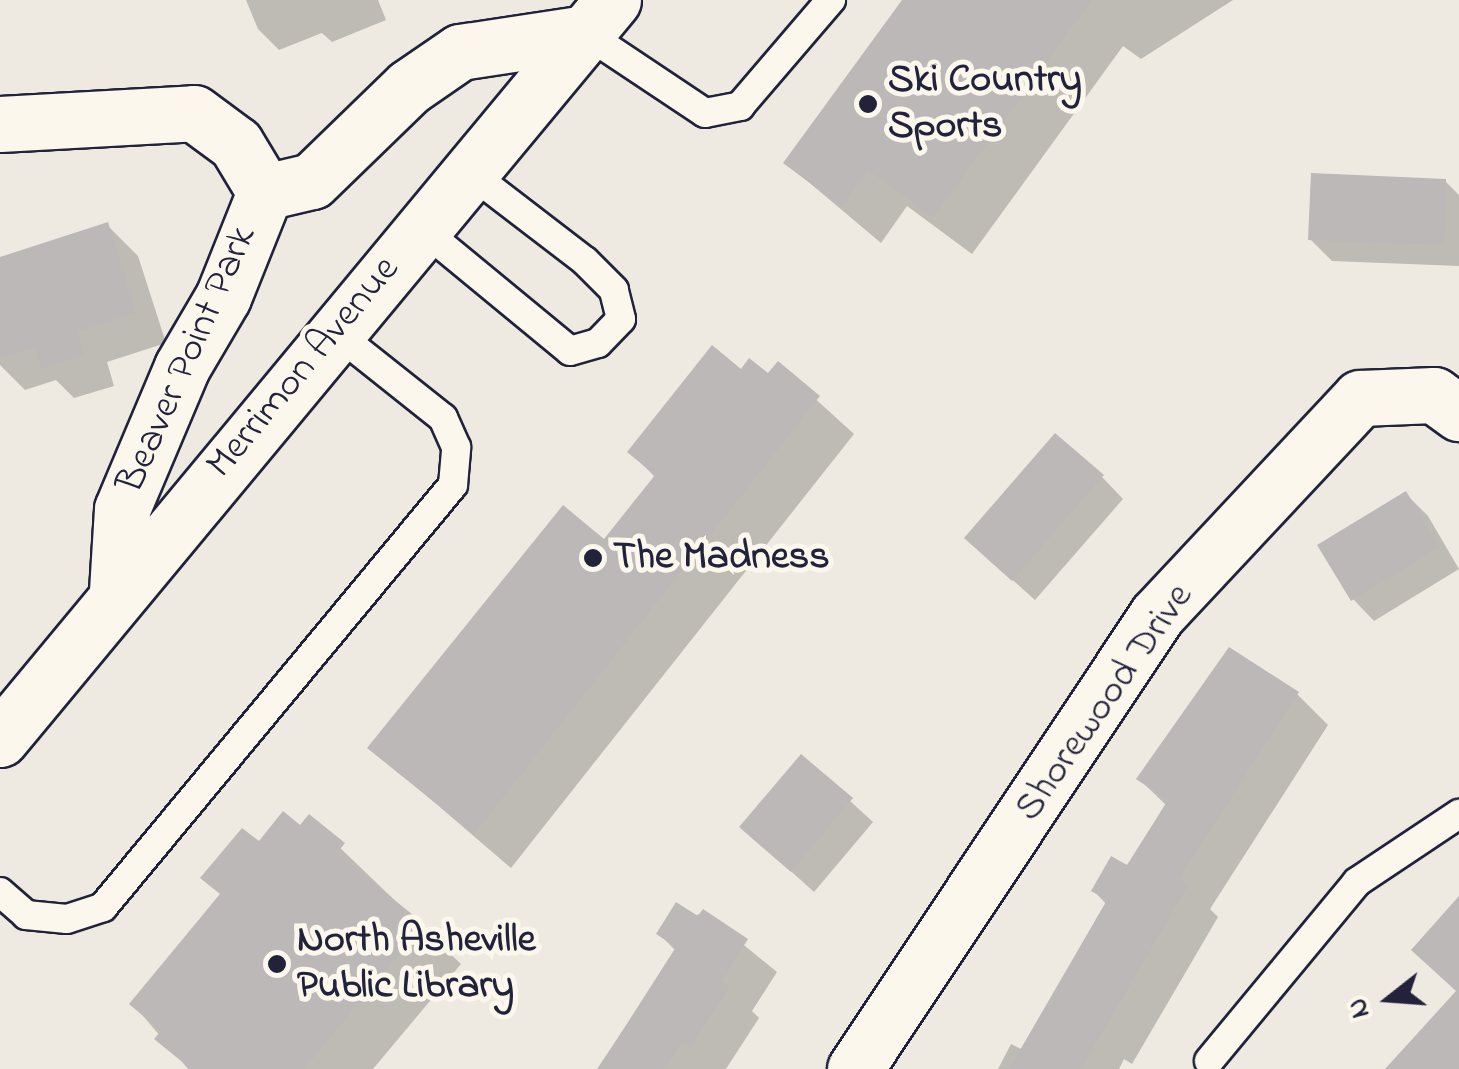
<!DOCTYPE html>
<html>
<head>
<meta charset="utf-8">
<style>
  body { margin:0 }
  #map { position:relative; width:1459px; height:1069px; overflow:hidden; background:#eeeae2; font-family:"Indie Flower",sans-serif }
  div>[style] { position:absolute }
  .shadow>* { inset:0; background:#0003 }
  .building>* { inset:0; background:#bcb8b8 }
  .roads { filter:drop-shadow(2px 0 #22223b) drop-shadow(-2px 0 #22223b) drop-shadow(0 2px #22223b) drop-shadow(0 -2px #22223b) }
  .lane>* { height:28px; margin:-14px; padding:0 14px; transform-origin:14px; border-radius:14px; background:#fbf7ec }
  .street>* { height:55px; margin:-27.5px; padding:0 27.5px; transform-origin:27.5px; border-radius:27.5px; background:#fbf7ec }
  .primary>* { height:55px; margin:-27.5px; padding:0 27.5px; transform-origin:27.5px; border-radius:27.5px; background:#fbf7ec }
  .dots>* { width:28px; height:28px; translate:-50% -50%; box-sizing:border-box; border:5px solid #fbf7ec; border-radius:50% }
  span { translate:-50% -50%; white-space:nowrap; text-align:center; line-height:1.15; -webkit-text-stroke:10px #fbf7ec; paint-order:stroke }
  .poi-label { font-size:40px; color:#22223b; font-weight:700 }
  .left { translate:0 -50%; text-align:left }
  .street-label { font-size:40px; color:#22223b }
  .north { position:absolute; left:1339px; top:949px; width:100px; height:100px; -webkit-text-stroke:8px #fbf7ec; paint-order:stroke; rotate:253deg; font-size:28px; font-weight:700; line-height:40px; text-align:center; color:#22223b }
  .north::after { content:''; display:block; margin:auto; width:35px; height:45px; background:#22223b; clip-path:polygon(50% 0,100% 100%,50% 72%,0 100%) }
</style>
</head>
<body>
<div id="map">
  <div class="shadow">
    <i style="clip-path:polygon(246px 0,378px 0,386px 20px,332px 42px,322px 33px,279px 50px,258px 29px)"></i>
    <i style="clip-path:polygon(905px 0,1233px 0,1141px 59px,1123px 46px,972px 254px,907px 206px,881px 243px,786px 163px)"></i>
    <i style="clip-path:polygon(1445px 181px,1459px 195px,1459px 266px,1332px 261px,1310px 239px)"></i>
    <i style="clip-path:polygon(107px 225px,138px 256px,166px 343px,107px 362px,114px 386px,74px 398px,56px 380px,25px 390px,0 365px,0 259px)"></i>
    <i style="clip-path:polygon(778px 365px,854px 434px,511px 868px,371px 748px,604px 542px,656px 478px,630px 452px,741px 373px,769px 377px)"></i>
    <i style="clip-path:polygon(1102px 477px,1123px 499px,1035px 600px,989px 559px)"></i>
    <i style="clip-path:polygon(1406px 494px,1428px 516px,1459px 569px,1374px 621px,1353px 599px)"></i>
    <i style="clip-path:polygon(1297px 694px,1328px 725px,1210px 909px,1218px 917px,1132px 1064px,1124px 1059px,1119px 1069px,998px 1069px,1011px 1044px,1023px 1050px,1107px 905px,1094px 891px,1128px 868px,1167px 806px,1139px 779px)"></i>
    <i style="clip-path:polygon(802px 757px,873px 822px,814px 892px,742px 827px)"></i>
    <i style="clip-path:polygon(309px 818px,461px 964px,373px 1069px,188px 1069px,133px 1004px,259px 845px,300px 829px)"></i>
    <i style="clip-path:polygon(703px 912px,777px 972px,752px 1011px,759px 1018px,726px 1069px,597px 1069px,676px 951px,659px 934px)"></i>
  </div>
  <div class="building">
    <i style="clip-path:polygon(902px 0,1092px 0,933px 218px,868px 170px,842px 207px,783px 163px)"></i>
    <i style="clip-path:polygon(1311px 173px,1446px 179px,1444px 245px,1308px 240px)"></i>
    <i style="clip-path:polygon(108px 222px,136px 313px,77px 331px,85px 355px,41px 369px,35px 347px,0 358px,0 257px)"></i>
    <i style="clip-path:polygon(712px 345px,741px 369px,749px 358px,768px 373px,778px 361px,820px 396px,474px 834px,367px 748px,563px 505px,604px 539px,655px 475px,627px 452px)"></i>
    <i style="clip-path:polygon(1055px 433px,1104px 475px,1012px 581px,964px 538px)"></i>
    <i style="clip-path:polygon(1406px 491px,1440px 547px,1351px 601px,1317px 545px)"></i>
    <i style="clip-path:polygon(1229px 647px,1299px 692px,1179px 879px,1189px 884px,1081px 1069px,1009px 1069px,1107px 900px,1091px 891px,1111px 856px,1127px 865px,1168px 800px,1136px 779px)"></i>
    <i style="clip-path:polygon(801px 754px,853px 798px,791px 872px,739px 827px)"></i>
    <i style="clip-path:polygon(283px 811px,300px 825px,309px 814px,345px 843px,337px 853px,424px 924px,304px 1069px,191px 1069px,154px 1039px,161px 1031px,129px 1004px,220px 894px,200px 878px,242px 828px,259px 841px)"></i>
    <i style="clip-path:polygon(1459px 896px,1459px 1069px,1385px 1069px,1456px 991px,1411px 950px)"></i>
    <i style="clip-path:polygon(676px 902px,698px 916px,703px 909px,748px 939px,722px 981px,730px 986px,690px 1048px,682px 1043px,665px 1069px,598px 1069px,676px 947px,656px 934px)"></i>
  </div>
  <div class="roads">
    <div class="lane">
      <i style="left:585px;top:33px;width:144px;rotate:33.7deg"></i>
      <i style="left:705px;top:113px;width:36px;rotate:-11deg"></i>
      <i style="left:740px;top:106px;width:140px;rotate:-49.4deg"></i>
      <i style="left:421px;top:228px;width:193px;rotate:39.5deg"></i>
      <i style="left:570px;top:351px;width:29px;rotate:-16deg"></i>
      <i style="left:598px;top:343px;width:33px;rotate:-46deg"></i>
      <i style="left:621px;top:319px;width:30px;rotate:-104deg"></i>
      <i style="left:614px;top:290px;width:41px;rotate:-135deg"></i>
      <i style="left:585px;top:261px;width:146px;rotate:-142.5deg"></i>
      <i style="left:0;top:892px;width:35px;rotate:41deg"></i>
      <i style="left:26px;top:915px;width:41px;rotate:5.6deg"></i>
      <i style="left:67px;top:919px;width:38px;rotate:-18deg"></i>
      <i style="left:103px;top:907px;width:548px;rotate:-50.33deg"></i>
      <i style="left:453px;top:485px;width:38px;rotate:-85deg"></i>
      <i style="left:456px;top:447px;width:32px;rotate:-114deg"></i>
      <i style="left:443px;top:418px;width:138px;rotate:-141.5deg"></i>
      <i style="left:1209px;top:1061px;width:232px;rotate:-50.4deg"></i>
      <i style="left:1357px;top:882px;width:123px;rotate:-33.7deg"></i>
    </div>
    <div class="street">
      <i style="left:0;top:124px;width:194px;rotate:-3.2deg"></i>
      <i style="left:194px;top:113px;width:52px;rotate:36.4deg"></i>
      <i style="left:236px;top:144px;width:56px;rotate:58.9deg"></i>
      <i style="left:265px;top:192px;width:113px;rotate:111.8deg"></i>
      <i style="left:223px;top:297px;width:81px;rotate:120.4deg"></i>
      <i style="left:182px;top:367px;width:154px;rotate:112.9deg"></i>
      <i style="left:122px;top:509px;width:82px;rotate:93.5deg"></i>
      <i style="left:265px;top:192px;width:48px;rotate:-13.2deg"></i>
      <i style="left:312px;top:181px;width:135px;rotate:-44.1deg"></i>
      <i style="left:409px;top:87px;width:62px;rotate:-34.5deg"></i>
      <i style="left:460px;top:52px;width:126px;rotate:-8.6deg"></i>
      <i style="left:855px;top:1069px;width:545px;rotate:-56.37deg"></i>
      <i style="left:1157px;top:615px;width:297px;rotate:-46.9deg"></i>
      <i style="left:1360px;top:398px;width:74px;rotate:-2.3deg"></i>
      <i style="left:1434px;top:395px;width:31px;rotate:36deg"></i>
    </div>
    <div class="primary">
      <i style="left:0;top:739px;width:960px;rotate:-50.32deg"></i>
    </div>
  </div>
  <div class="dots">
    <i style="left:868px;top:104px;background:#22223b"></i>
    <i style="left:593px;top:558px;background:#22223b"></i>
    <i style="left:277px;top:964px;background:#22223b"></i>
  </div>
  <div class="poi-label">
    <span class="left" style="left:888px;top:104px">Ski Country<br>Sports</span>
    <span class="left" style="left:613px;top:558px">The Madness</span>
    <span class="left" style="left:297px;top:964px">North Asheville<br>Public Library</span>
  </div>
  <div class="street-label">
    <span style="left:188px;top:360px;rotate:-66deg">Beaver Point Park</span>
    <span style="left:304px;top:368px;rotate:-50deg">Merrimon Avenue</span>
    <span style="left:1105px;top:703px;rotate:-55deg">Shorewood Drive</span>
  </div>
  <div class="north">N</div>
</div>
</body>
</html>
